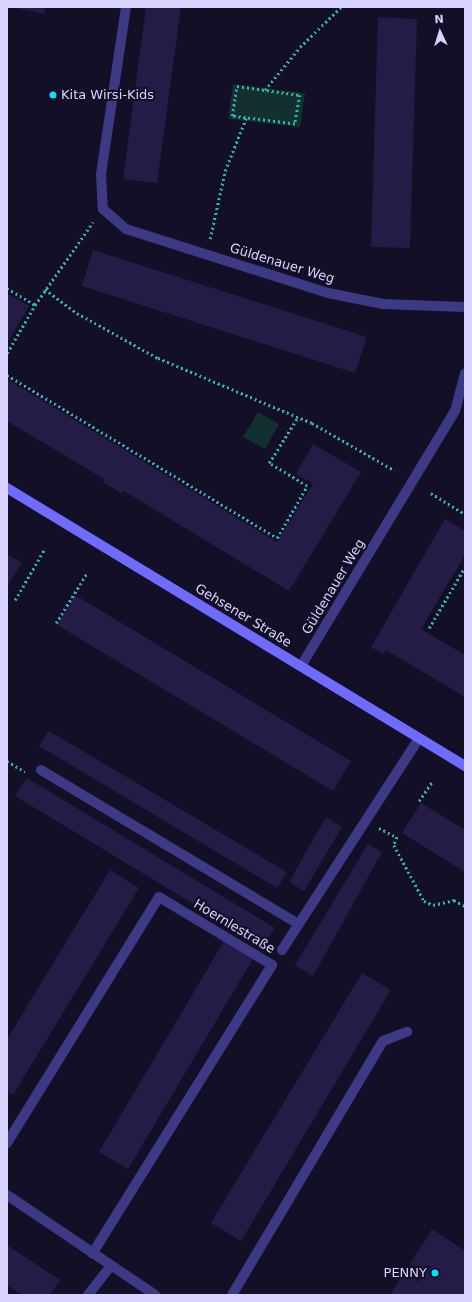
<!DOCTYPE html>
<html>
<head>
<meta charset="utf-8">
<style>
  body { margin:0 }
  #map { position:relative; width:472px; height:1302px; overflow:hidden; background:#130f26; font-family:"DejaVu Sans",sans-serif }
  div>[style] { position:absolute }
  .green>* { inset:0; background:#12302f }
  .building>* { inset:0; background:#241b47 }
  .path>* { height:2.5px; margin-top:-1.25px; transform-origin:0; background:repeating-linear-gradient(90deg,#2fb8b0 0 2px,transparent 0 5px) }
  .lane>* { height:10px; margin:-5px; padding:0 5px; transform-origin:5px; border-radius:5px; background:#3d3a85 }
  .street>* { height:10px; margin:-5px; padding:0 5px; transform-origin:5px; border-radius:5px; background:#3d3a85 }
  .secondary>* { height:10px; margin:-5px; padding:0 5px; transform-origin:5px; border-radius:5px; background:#6f6bff }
  .dots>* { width:11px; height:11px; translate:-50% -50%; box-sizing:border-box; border:2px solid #130f26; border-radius:50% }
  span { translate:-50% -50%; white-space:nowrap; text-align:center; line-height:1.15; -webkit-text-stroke:4px #130f26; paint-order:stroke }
  .poi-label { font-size:13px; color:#d9d4ff }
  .left { translate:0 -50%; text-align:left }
  .right { translate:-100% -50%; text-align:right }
  .street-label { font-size:13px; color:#d9d4ff }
  .frame { position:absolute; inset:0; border:8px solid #d9d4ff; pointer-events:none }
  .north { position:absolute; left:420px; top:12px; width:40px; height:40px; -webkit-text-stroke:3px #130f26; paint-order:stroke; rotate:356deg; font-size:11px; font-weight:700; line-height:16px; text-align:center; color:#d9d4ff }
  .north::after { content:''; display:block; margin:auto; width:14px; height:18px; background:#d9d4ff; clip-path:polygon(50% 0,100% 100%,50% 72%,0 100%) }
</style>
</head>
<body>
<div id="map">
  <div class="green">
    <i style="clip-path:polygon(233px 84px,305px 93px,300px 127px,228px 119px)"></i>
    <i style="clip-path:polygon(258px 412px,279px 424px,265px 449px,243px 437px)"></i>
  </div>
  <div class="building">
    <i style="clip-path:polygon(11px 7px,46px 7px,44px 14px)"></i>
    <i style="clip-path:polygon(146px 7px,181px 7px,157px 183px,123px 179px)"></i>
    <i style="clip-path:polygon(378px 17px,417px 19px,410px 248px,371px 247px)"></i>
    <i style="clip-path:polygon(93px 250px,367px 337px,355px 373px,82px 286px)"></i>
    <i style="clip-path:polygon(7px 293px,29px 306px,7px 343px)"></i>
    <i style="clip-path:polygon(7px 379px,277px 542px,313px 484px,296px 474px,313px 444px,361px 472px,289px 591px,124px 491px,122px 494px,103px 482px,104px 479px,7px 421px)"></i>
    <i style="clip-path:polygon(445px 519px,465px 531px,465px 555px,421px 629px,465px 655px,465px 697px,386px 650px,383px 654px,371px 647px)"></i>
    <i style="clip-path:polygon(7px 554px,22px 563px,7px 587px)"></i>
    <i style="clip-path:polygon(75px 595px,351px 761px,333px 791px,57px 625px)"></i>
    <i style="clip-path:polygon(49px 731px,287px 872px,277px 888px,39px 746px)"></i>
    <i style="clip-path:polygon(27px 778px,275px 928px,263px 946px,15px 796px)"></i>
    <i style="clip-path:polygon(421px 803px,465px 830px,465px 872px,402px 833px)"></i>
    <i style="clip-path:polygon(326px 817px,342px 827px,304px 891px,289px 882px)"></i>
    <i style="clip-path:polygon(368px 844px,382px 852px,313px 976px,295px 965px)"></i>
    <i style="clip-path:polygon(110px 870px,139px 888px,13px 1095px,7px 1092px,7px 1039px)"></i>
    <i style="clip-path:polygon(224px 941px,253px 959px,128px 1169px,99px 1152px)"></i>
    <i style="clip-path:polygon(362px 973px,391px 990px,241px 1241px,211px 1223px)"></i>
    <i style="clip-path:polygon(432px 1229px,465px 1251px,465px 1295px,390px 1295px)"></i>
    <i style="clip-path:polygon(7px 1245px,60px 1280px,50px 1295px,22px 1295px,7px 1285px)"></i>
  </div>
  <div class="path">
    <i style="left:237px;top:86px;width:64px;rotate:8.1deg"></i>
    <i style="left:300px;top:95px;width:29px;rotate:100deg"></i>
    <i style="left:295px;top:124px;width:64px;rotate:-172.8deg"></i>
    <i style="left:232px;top:116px;width:30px;rotate:-81deg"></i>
    <i style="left:265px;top:90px;width:55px;rotate:-50.9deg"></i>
    <i style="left:300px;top:47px;width:57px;rotate:-44.3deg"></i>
    <i style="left:210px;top:239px;width:70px;rotate:-77.6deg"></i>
    <i style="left:225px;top:171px;width:57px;rotate:-68.4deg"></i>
    <i style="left:7px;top:288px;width:33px;rotate:31deg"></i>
    <i style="left:35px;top:305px;width:101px;rotate:-55.1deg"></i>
    <i style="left:45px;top:289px;width:40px;rotate:37deg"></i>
    <i style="left:77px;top:313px;width:93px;rotate:29.1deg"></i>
    <i style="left:158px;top:358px;width:167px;rotate:22.9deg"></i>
    <i style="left:312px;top:423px;width:95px;rotate:29.8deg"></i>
    <i style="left:7px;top:353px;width:56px;rotate:-59.7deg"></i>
    <i style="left:7px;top:375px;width:315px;rotate:31.1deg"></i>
    <i style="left:277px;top:538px;width:60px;rotate:-60deg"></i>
    <i style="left:307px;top:486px;width:44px;rotate:-148.8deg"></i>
    <i style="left:269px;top:463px;width:54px;rotate:-57.8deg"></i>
    <i style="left:431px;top:493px;width:40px;rotate:32deg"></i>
    <i style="left:15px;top:600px;width:60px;rotate:-60deg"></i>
    <i style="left:56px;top:623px;width:59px;rotate:-58.2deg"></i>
    <i style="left:429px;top:628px;width:71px;rotate:-59.5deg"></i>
    <i style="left:7px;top:761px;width:21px;rotate:31deg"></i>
    <i style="left:419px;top:801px;width:23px;rotate:-56deg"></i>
    <i style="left:379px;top:828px;width:20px;rotate:27deg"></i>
    <i style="left:397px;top:837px;width:9px;rotate:111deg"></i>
    <i style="left:394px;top:845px;width:64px;rotate:61.8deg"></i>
    <i style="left:424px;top:901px;width:10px;rotate:24deg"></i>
    <i style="left:433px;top:905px;width:22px;rotate:-13deg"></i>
    <i style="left:454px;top:900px;width:13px;rotate:29deg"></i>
  </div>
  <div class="lane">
    <i style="left:126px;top:7px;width:169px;rotate:98.5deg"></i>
    <i style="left:101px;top:174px;width:35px;rotate:87deg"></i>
    <i style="left:103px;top:209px;width:30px;rotate:41deg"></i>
    <i style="left:126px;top:229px;width:212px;rotate:17.6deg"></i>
    <i style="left:328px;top:293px;width:56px;rotate:11.3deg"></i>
    <i style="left:383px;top:304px;width:82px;rotate:2.1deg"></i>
    <i style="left:41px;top:770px;width:300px;rotate:30.9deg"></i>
    <i style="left:282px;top:950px;width:252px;rotate:-57.1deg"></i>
    <i style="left:7px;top:1143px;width:289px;rotate:-58.3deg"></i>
    <i style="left:159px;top:897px;width:132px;rotate:31deg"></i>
    <i style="left:272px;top:965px;width:340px;rotate:121.9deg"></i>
    <i style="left:88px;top:1295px;width:37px;rotate:-52deg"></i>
    <i style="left:232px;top:1295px;width:295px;rotate:-59.3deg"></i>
    <i style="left:383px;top:1041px;width:26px;rotate:-21deg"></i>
  </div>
  <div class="street">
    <i style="left:301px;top:666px;width:298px;rotate:-58.9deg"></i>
    <i style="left:455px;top:411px;width:39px;rotate:-75deg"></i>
    <i style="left:7px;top:1195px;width:179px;rotate:34deg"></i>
  </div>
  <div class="secondary">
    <i style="left:7px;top:488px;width:536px;rotate:31.26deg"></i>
  </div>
  <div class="dots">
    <i style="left:53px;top:95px;background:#00e5ff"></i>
    <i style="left:435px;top:1273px;background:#00e5ff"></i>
  </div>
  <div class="poi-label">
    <span class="left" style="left:61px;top:95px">Kita Wirsi-Kids</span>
    <span class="right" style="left:427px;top:1273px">PENNY</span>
  </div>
  <div class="street-label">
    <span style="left:282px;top:264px;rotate:17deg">Güldenauer Weg</span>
    <span style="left:334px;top:587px;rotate:-59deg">Güldenauer Weg</span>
    <span style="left:243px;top:616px;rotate:31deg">Gehsener Straße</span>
    <span style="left:234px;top:927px;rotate:31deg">Hoernlestraße</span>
  </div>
  <div class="frame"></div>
  <div class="north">N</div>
</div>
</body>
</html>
